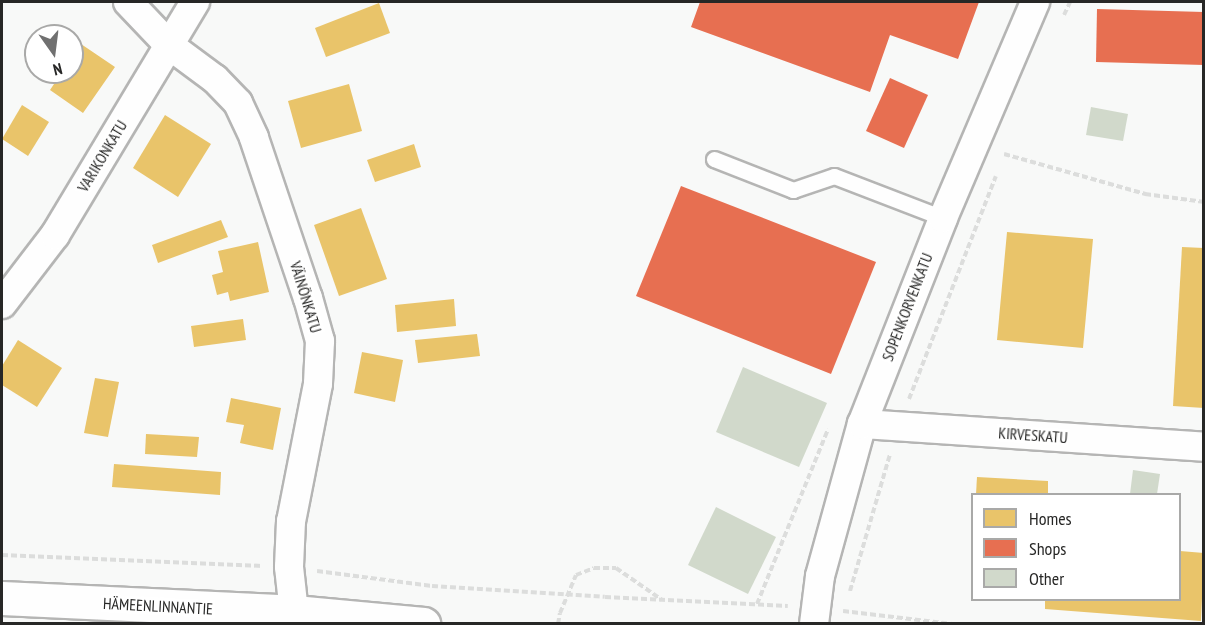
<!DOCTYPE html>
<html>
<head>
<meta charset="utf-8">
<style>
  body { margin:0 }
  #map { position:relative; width:1205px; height:625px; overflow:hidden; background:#f8f9f8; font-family:"PT Sans Narrow",sans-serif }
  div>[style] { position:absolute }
  .homes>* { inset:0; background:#e9c46a }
  .shops>* { inset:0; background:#e76f51 }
  .building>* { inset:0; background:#d1d9cb }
  .path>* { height:4px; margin-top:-2px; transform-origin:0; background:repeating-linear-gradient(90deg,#dcdddc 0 6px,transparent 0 9px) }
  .roads { filter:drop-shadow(2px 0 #b5b5b4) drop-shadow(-2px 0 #b5b5b4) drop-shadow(0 2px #b5b5b4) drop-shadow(0 -2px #b5b5b4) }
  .service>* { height:15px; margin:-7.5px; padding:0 7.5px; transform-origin:7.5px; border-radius:7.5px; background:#fefefe }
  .minor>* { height:28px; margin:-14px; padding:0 14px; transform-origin:14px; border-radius:14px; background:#fefefe }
  .primary>* { height:33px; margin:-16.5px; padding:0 16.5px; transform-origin:16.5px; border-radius:16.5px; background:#fefefe }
  .path-bridge>* { height:4px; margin-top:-2px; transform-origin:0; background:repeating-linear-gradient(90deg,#dcdddc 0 6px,transparent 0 9px) }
  span { translate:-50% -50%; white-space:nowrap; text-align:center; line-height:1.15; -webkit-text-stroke:6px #fff; paint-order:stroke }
  .street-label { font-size:16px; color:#272726 }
  .frame { position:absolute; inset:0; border:3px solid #272726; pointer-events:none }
  .legend { position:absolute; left:971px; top:493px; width:210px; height:108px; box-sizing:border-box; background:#fff; border:2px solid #a9a9a8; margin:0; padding:8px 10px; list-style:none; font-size:18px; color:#272726 }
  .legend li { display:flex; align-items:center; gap:12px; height:30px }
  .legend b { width:30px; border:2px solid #a9a9a8 }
  .north { position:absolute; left:24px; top:24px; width:60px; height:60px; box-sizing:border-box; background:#fff; border:2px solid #a9a9a8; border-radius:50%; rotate:166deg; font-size:16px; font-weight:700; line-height:24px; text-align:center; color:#272726 }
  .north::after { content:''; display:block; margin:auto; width:21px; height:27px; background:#707070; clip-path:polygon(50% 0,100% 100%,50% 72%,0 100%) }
</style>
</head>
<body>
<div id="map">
  <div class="homes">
    <i style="clip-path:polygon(379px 3px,390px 33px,326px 57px,315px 28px)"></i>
    <i style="clip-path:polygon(81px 44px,115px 67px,83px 113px,50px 90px,62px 72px,72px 72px,72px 57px)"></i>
    <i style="clip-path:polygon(349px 84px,362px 131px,301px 148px,288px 101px)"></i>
    <i style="clip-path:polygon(22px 105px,49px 122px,28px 156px,2px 139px)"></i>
    <i style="clip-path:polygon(165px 115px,211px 144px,178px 197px,133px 168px)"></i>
    <i style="clip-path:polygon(414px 144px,421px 167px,375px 182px,367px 160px)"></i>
    <i style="clip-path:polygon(361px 208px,387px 279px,339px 296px,314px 225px)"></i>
    <i style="clip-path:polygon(221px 220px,228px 237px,158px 263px,152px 245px)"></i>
    <i style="clip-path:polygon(1007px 232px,1093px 239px,1083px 348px,997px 340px)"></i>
    <i style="clip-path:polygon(258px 242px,269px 292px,230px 301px,228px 292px,217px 295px,212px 275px,223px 272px,218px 251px)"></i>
    <i style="clip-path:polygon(1182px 247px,1204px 248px,1204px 408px,1173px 406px)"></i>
    <i style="clip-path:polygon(454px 299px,456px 326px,397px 332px,395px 305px)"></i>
    <i style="clip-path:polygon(243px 319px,246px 340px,194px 347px,191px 326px)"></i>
    <i style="clip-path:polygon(477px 334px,480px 356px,418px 363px,415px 340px)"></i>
    <i style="clip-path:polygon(18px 340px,62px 368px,37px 407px,2px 385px,2px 366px)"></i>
    <i style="clip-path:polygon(362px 352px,403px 360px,395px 402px,354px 393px)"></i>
    <i style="clip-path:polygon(95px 378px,119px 382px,108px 437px,84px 433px)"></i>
    <i style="clip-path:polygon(231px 398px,281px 408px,273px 450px,240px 443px,244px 425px,226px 422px)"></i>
    <i style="clip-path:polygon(146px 434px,199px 437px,197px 457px,145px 454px)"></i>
    <i style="clip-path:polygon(114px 464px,221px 472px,220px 495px,112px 487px)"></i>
    <i style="clip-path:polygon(977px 477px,1048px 481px,1048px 494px,976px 494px)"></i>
    <i style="clip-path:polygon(1180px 551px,1204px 553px,1201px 621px,1045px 609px,1045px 600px,1180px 600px)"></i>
  </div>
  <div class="shops">
    <i style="clip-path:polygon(700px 2px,979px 2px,958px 59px,890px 35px,870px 92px,691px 27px)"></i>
    <i style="clip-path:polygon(1097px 9px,1204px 12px,1204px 65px,1096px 62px)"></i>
    <i style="clip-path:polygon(890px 78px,928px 95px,904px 148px,866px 131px)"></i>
    <i style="clip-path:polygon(681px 186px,876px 262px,831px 374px,636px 296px)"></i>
  </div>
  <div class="building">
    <i style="clip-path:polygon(1091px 107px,1128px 114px,1123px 141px,1086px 135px)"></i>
    <i style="clip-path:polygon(743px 367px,827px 403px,799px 467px,716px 432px)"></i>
    <i style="clip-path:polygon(1133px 470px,1160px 474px,1157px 494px,1130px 494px)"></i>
    <i style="clip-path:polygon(716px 507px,776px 537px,748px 594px,688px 565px)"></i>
  </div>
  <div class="path">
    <i style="left:1064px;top:15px;width:14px;rotate:-65deg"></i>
    <i style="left:1004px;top:154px;width:147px;rotate:15.8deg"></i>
    <i style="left:1145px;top:194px;width:60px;rotate:7.7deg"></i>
    <i style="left:909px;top:399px;width:239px;rotate:-68.7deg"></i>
    <i style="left:2px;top:555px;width:260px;rotate:2.4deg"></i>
    <i style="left:317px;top:571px;width:116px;rotate:7.4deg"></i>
    <i style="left:850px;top:591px;width:143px;rotate:-73.7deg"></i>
    <i style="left:605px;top:597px;width:183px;rotate:2.8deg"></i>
    <i style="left:757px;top:604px;width:189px;rotate:-67.9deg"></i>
    <i style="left:843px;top:611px;width:110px;rotate:6.8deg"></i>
    <i style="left:558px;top:624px;width:11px;rotate:-80deg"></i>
    <i style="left:560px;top:613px;width:41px;rotate:-67.2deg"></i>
    <i style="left:576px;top:575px;width:19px;rotate:-21deg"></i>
    <i style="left:594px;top:568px;width:22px"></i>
    <i style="left:616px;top:568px;width:56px;rotate:34.8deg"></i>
  </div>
  <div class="roads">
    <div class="service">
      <i style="left:714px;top:159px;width:85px;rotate:21.4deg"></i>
      <i style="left:793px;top:190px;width:43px;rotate:-18.9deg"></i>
      <i style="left:834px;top:176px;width:117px;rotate:21.1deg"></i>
    </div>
    <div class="minor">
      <i style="left:128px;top:2px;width:59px;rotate:46.4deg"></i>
      <i style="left:169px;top:45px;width:57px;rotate:36.5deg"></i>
      <i style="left:215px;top:79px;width:33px;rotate:46deg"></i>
      <i style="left:238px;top:103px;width:38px;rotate:65deg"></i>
      <i style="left:254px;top:138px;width:169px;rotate:71.4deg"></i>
      <i style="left:308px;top:298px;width:45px;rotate:74.4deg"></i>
      <i style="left:320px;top:341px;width:43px;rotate:92.7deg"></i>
      <i style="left:318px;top:384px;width:140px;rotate:101.1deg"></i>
      <i style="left:291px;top:521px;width:46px;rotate:92.5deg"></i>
      <i style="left:289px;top:567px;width:45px;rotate:83.7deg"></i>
      <i style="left:294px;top:612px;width:12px;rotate:99deg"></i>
      <i style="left:2px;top:304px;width:87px;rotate:-52.5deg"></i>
      <i style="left:55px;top:235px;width:272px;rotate:-59deg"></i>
      <i style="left:862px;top:424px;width:343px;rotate:3.8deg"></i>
      <i style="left:814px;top:624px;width:48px;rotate:-82.9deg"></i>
      <i style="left:820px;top:576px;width:158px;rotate:-74.6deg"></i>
      <i style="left:862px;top:424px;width:221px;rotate:-68.5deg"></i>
      <i style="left:943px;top:218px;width:235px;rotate:-66.9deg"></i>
    </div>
    <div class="primary">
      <i style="left:2px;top:598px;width:292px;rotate:2.7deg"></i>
      <i style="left:294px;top:612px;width:130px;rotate:5.3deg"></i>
    </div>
  </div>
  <div class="path-bridge">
    <i style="left:432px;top:586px;width:173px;rotate:3.6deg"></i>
  </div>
  <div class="street-label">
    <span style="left:102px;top:156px;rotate:-59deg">VARIKONKATU</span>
    <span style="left:306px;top:297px;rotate:73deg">VÄINÖNKATU</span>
    <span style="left:907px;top:307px;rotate:-69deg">SOPENKORVENKATU</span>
    <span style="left:1033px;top:435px;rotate:4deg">KIRVESKATU</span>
    <span style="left:158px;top:606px;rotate:3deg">HÄMEENLINNANTIE</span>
  </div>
  <div class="frame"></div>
  <ul class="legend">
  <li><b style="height:16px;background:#e9c46a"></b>Homes</li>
  <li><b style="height:16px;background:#e76f51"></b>Shops</li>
  <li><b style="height:16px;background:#d1d9cb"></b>Other</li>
  </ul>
  <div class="north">N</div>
</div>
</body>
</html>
